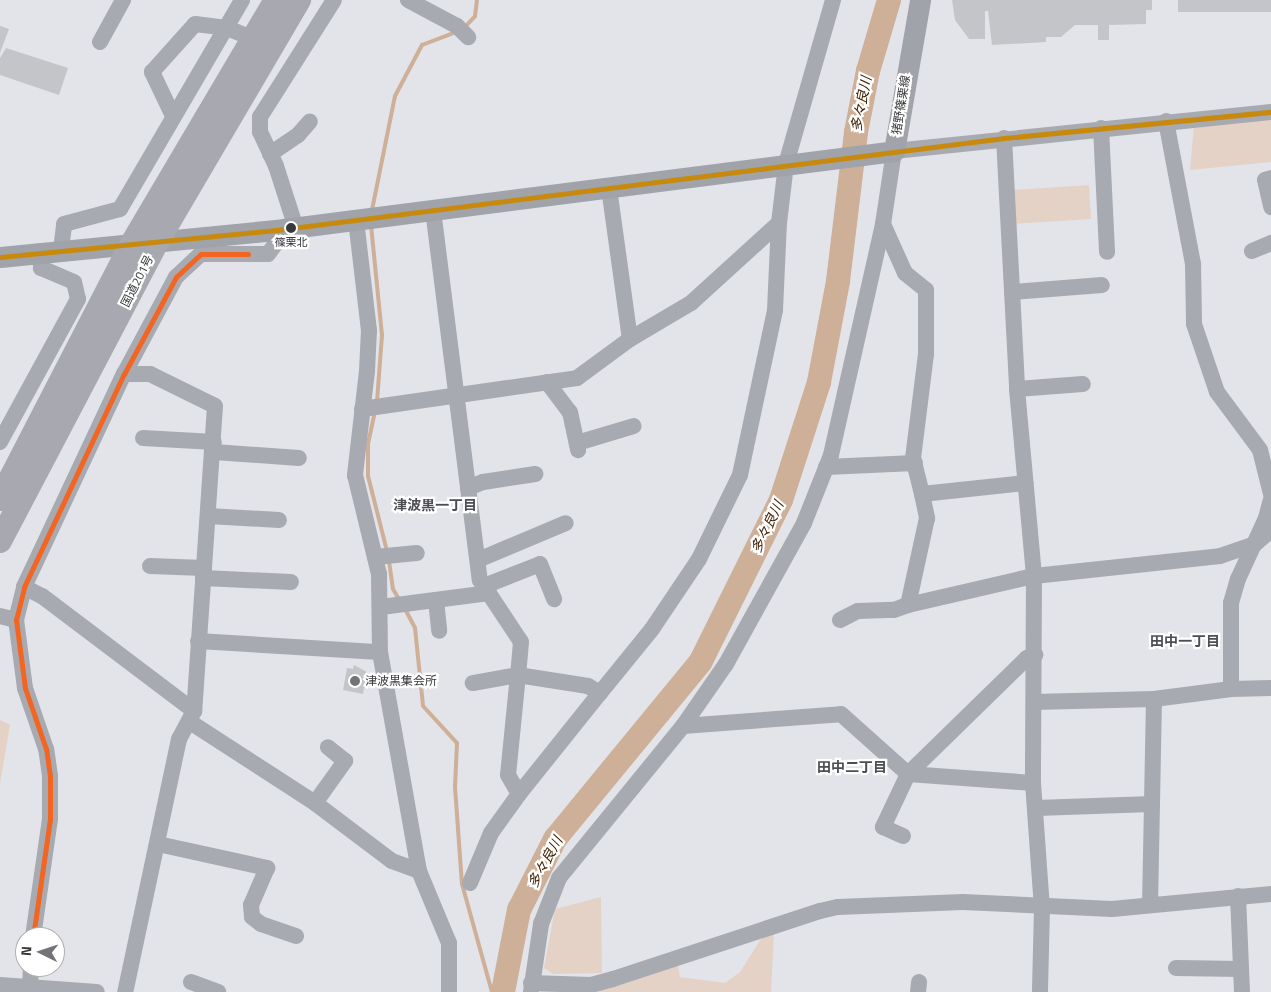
<!DOCTYPE html>
<html>
<head>
<meta charset="utf-8">
<style>
  body { margin:0 }
  #map { position:relative; width:1271px; height:992px; overflow:hidden; background:#e3e4e9; font-family:"Titillium Web","Noto Sans JP",sans-serif }
  div>[style] { position:absolute }
  .green>* { inset:0; background:#e4d2c7 }
  .stream>* { height:4px; margin:-2px; padding:0 2px; transform-origin:2px; border-radius:2px; background:#ceaf98 }
  .river>* { height:24px; margin:-12px; padding:0 12px; transform-origin:12px; border-radius:12px; background:#ceaf98 }
  .building>* { inset:0; background:#c4c5c9 }
  .minor>* { height:16px; margin:-8px; padding:0 8px; transform-origin:8px; border-radius:8px; background:#a8aab1 }
  .major>* { height:21px; margin:-10.5px; padding:0 10.5px; transform-origin:10.5px; border-radius:10.5px; background:#a1a3aa }
  .highway>* { height:24px; margin:-12px; padding:0 12px; transform-origin:12px; border-radius:12px; background:#a7a8b0 }
  .bus-1>* { height:5px; margin:-2.5px; padding:0 2.5px; transform-origin:2.5px; border-radius:2.5px; background:#c78a0f }
  .bus-2>* { height:5px; margin:-2.5px; padding:0 2.5px; transform-origin:2.5px; border-radius:2.5px; background:#f26522 }
  .dots>* { width:14px; height:14px; translate:-50% -50%; box-sizing:border-box; border:2px solid #fff; border-radius:50% }
  span { translate:-50% -50%; white-space:nowrap; text-align:center; line-height:1.15; -webkit-text-stroke:4.5px #fff; paint-order:stroke }
  .bus-label { font-size:11px; color:#37383b }
  .street-label { font-size:12px; color:#37383b }
  .poi-label { font-size:12px; color:#37383b }
  .left { translate:0 -50%; text-align:left }
  .water-label { font-size:14px; color:#3f2004; font-style:italic }
  .neighbourhood-label { font-size:14px; color:#4c4e54; font-weight:700 }
  .north { position:absolute; left:15px; top:927px; width:50px; height:50px; box-sizing:border-box; background:#fff; border:1px solid #afafb1; border-radius:50%; rotate:274deg; font-size:14px; font-weight:700; line-height:20px; text-align:center; color:#37383b }
  .north::after { content:''; display:block; margin:auto; width:18px; height:22px; background:#737478; clip-path:polygon(50% 0,100% 100%,50% 72%,0 100%) }
</style>
</head>
<body>
<div id="map">
  <div class="green">
    <i style="clip-path:polygon(1271px 116px,1271px 162px,1190px 170px,1194px 124px)"></i>
    <i style="clip-path:polygon(1089px 185px,1091px 219px,1013px 224px,1011px 190px)"></i>
    <i style="clip-path:polygon(0 720px,10px 725px,0 784px)"></i>
    <i style="clip-path:polygon(601px 897px,602px 973px,553px 974px,544px 968px,555px 909px)"></i>
    <i style="clip-path:polygon(774px 933px,771px 992px,541px 992px,541px 989px,678px 966px,680px 977px,725px 983px,740px 972px,764px 934px)"></i>
  </div>
  <div class="stream">
    <i style="left:464px;top:28px;width:16px;rotate:-47deg"></i>
    <i style="left:475px;top:16px;width:16px;rotate:-83deg"></i>
    <i style="left:372px;top:210px;width:116px;rotate:-78.6deg"></i>
    <i style="left:395px;top:96px;width:58px;rotate:-62.1deg"></i>
    <i style="left:422px;top:45px;width:39px;rotate:-21deg"></i>
    <i style="left:371px;top:225px;width:111px;rotate:84.3deg"></i>
    <i style="left:382px;top:335px;width:67px;rotate:94.3deg"></i>
    <i style="left:375px;top:411px;width:33px;rotate:102deg"></i>
    <i style="left:368px;top:443px;width:33px;rotate:90deg"></i>
    <i style="left:368px;top:476px;width:77px;rotate:75.8deg"></i>
    <i style="left:389px;top:561px;width:28px;rotate:82deg"></i>
    <i style="left:393px;top:589px;width:14px;rotate:60deg"></i>
    <i style="left:405px;top:609px;width:21px;rotate:62deg"></i>
    <i style="left:415px;top:628px;width:78px;rotate:84.1deg"></i>
    <i style="left:423px;top:706px;width:50px;rotate:47.4deg"></i>
    <i style="left:457px;top:743px;width:44px;rotate:92.6deg"></i>
    <i style="left:455px;top:787px;width:97px;rotate:85.9deg"></i>
    <i style="left:462px;top:884px;width:112px;rotate:74.5deg"></i>
  </div>
  <div class="river">
    <i style="left:503px;top:992px;width:84px;rotate:-79deg"></i>
    <i style="left:519px;top:910px;width:80px;rotate:-63.1deg"></i>
    <i style="left:555px;top:839px;width:230px;rotate:-50.6deg"></i>
    <i style="left:701px;top:661px;width:180px;rotate:-63.6deg"></i>
    <i style="left:781px;top:500px;width:124px;rotate:-72.1deg"></i>
    <i style="left:819px;top:382px;width:103px;rotate:-79.3deg"></i>
    <i style="left:838px;top:281px;width:150px;rotate:-83.1deg"></i>
    <i style="left:856px;top:132px;width:62px;rotate:-78.9deg"></i>
    <i style="left:868px;top:71px;width:74px;rotate:-73.5deg"></i>
  </div>
  <div class="building">
    <i style="clip-path:polygon(952px 0,1152px 0,1152px 10px,1146px 10px,1146px 24px,1109px 25px,1109px 40px,1098px 40px,1098px 25px,1075px 25px,1061px 37px,1046px 37px,1046px 42px,992px 45px,988px 11px,985px 11px,985px 39px,969px 39px,955px 20px)"></i>
    <i style="clip-path:polygon(1178px 0,1271px 0,1271px 12px,1178px 12px)"></i>
    <i style="clip-path:polygon(0 26px,9px 29px,0 53px)"></i>
    <i style="clip-path:polygon(6px 48px,68px 68px,59px 95px,0 75px,0 58px)"></i>
    <i style="clip-path:polygon(354px 665px,367px 672px,363px 694px,343px 690px,347px 668px,353px 669px)"></i>
  </div>
  <div class="minor">
    <i style="left:408px;top:0;width:55px;rotate:28deg"></i>
    <i style="left:457px;top:26px;width:16px;rotate:45deg"></i>
    <i style="left:100px;top:42px;width:48px;rotate:-61.3deg"></i>
    <i style="left:173px;top:116px;width:49px;rotate:-115.5deg"></i>
    <i style="left:152px;top:72px;width:64px;rotate:-48.1deg"></i>
    <i style="left:195px;top:24px;width:32px;rotate:7deg"></i>
    <i style="left:227px;top:28px;width:27px;rotate:22deg"></i>
    <i style="left:1166px;top:121px;width:146px;rotate:79.3deg"></i>
    <i style="left:1193px;top:264px;width:60px;rotate:89deg"></i>
    <i style="left:1194px;top:324px;width:72px;rotate:71.3deg"></i>
    <i style="left:1217px;top:392px;width:72px;rotate:53.4deg"></i>
    <i style="left:1260px;top:450px;width:45px;rotate:76deg"></i>
    <i style="left:1101px;top:128px;width:124px;rotate:87.2deg"></i>
    <i style="left:1004px;top:138px;width:251px;rotate:87deg"></i>
    <i style="left:1017px;top:389px;width:188px;rotate:84.8deg"></i>
    <i style="left:1034px;top:576px;width:207px;rotate:90.3deg"></i>
    <i style="left:1033px;top:783px;width:125px;rotate:85.9deg"></i>
    <i style="left:1042px;top:908px;width:84px;rotate:91.4deg"></i>
    <i style="left:270px;top:154px;width:34px;rotate:-34deg"></i>
    <i style="left:298px;top:135px;width:18px;rotate:-49deg"></i>
    <i style="left:1271px;top:178px;width:6px;rotate:162deg"></i>
    <i style="left:1265px;top:180px;width:28px;rotate:77deg"></i>
    <i style="left:609px;top:188px;width:152px;rotate:82.1deg"></i>
    <i style="left:630px;top:339px;width:71px;rotate:-30.5deg"></i>
    <i style="left:691px;top:303px;width:119px;rotate:-42.3deg"></i>
    <i style="left:433px;top:210px;width:373px;rotate:82.8deg"></i>
    <i style="left:480px;top:580px;width:74px;rotate:56.5deg"></i>
    <i style="left:521px;top:642px;width:33px;rotate:95deg"></i>
    <i style="left:518px;top:675px;width:100px;rotate:95.7deg"></i>
    <i style="left:508px;top:775px;width:22px;rotate:60deg"></i>
    <i style="left:519px;top:794px;width:129px;rotate:-51.3deg"></i>
    <i style="left:600px;top:693px;width:14px;rotate:-150deg"></i>
    <i style="left:588px;top:686px;width:71px;rotate:-171.1deg"></i>
    <i style="left:518px;top:675px;width:46px;rotate:169.9deg"></i>
    <i style="left:356px;top:220px;width:111px;rotate:83.3deg"></i>
    <i style="left:369px;top:330px;width:41px;rotate:92.8deg"></i>
    <i style="left:367px;top:371px;width:105px;rotate:96.6deg"></i>
    <i style="left:355px;top:475px;width:102px;rotate:76.4deg"></i>
    <i style="left:379px;top:574px;width:78px;rotate:89.3deg"></i>
    <i style="left:380px;top:652px;width:222px;rotate:79.9deg"></i>
    <i style="left:419px;top:871px;width:78px;rotate:67.4deg"></i>
    <i style="left:449px;top:943px;width:49px;rotate:90deg"></i>
    <i style="left:883px;top:224px;width:54px;rotate:65.8deg"></i>
    <i style="left:905px;top:273px;width:27px;rotate:39deg"></i>
    <i style="left:926px;top:290px;width:64px;rotate:90deg"></i>
    <i style="left:926px;top:354px;width:105px;rotate:97.1deg"></i>
    <i style="left:913px;top:458px;width:37px;rotate:76deg"></i>
    <i style="left:922px;top:494px;width:104px;rotate:-6.1deg"></i>
    <i style="left:296px;top:228px;width:65px;rotate:-107.9deg"></i>
    <i style="left:276px;top:166px;width:38px;rotate:-115deg"></i>
    <i style="left:260px;top:132px;width:15px;rotate:-90deg"></i>
    <i style="left:260px;top:117px;width:138px;rotate:-57.7deg"></i>
    <i style="left:61px;top:250px;width:26px;rotate:-83deg"></i>
    <i style="left:64px;top:224px;width:58px;rotate:-15deg"></i>
    <i style="left:120px;top:209px;width:242px;rotate:-59.7deg"></i>
    <i style="left:1252px;top:251px;width:21px;rotate:-23deg"></i>
    <i style="left:1012px;top:292px;width:90px;rotate:-4.4deg"></i>
    <i style="left:124px;top:374px;width:26px"></i>
    <i style="left:150px;top:374px;width:72px;rotate:26.2deg"></i>
    <i style="left:215px;top:406px;width:306px;rotate:93.9deg"></i>
    <i style="left:194px;top:711px;width:32px;rotate:118deg"></i>
    <i style="left:179px;top:739px;width:259px;rotate:102deg"></i>
    <i style="left:547px;top:382px;width:38px;rotate:53deg"></i>
    <i style="left:570px;top:412px;width:39px;rotate:78deg"></i>
    <i style="left:1017px;top:389px;width:66px;rotate:-4.3deg"></i>
    <i style="left:362px;top:409px;width:217px;rotate:-8.2deg"></i>
    <i style="left:577px;top:378px;width:66px;rotate:-36.3deg"></i>
    <i style="left:143px;top:438px;width:71px;rotate:3.2deg"></i>
    <i style="left:0;top:442px;width:163px;rotate:-61.4deg"></i>
    <i style="left:78px;top:299px;width:17px;rotate:-103deg"></i>
    <i style="left:74px;top:282px;width:36px;rotate:-157deg"></i>
    <i style="left:41px;top:268px;width:17px;rotate:-90deg"></i>
    <i style="left:577px;top:443px;width:59px;rotate:-16.6deg"></i>
    <i style="left:214px;top:452px;width:85px;rotate:4deg"></i>
    <i style="left:826px;top:467px;width:89px;rotate:-2.6deg"></i>
    <i style="left:468px;top:488px;width:16px;rotate:-22deg"></i>
    <i style="left:483px;top:482px;width:53px;rotate:-8.7deg"></i>
    <i style="left:922px;top:494px;width:25px;rotate:78deg"></i>
    <i style="left:927px;top:518px;width:89px;rotate:102.3deg"></i>
    <i style="left:908px;top:605px;width:129px;rotate:-13deg"></i>
    <i style="left:1034px;top:576px;width:187px;rotate:-6.1deg"></i>
    <i style="left:1220px;top:556px;width:37px;rotate:-19deg"></i>
    <i style="left:1255px;top:544px;width:21px;rotate:-41deg"></i>
    <i style="left:208px;top:516px;width:71px;rotate:3.2deg"></i>
    <i style="left:375px;top:557px;width:42px;rotate:-5.4deg"></i>
    <i style="left:478px;top:560px;width:95px;rotate:-22.8deg"></i>
    <i style="left:150px;top:566px;width:54px;rotate:2.1deg"></i>
    <i style="left:203px;top:578px;width:88px;rotate:2.6deg"></i>
    <i style="left:484px;top:586px;width:60px;rotate:-21.4deg"></i>
    <i style="left:540px;top:564px;width:38px;rotate:68deg"></i>
    <i style="left:24px;top:587px;width:20px;rotate:27deg"></i>
    <i style="left:42px;top:596px;width:191px;rotate:37.1deg"></i>
    <i style="left:436px;top:600px;width:31px;rotate:84deg"></i>
    <i style="left:381px;top:607px;width:109px;rotate:-7.4deg"></i>
    <i style="left:0;top:616px;width:16px;rotate:14deg"></i>
    <i style="left:840px;top:620px;width:20px;rotate:-27deg"></i>
    <i style="left:858px;top:611px;width:36px;rotate:-2deg"></i>
    <i style="left:894px;top:610px;width:15px;rotate:-20deg"></i>
    <i style="left:198px;top:641px;width:182px;rotate:3.5deg"></i>
    <i style="left:1231px;top:689px;width:86px;rotate:-90deg"></i>
    <i style="left:1231px;top:603px;width:25px;rotate:-74deg"></i>
    <i style="left:1238px;top:579px;width:67px;rotate:-65.3deg"></i>
    <i style="left:1266px;top:518px;width:20px;rotate:-75deg"></i>
    <i style="left:600px;top:693px;width:82px;rotate:-50.9deg"></i>
    <i style="left:652px;top:629px;width:84px;rotate:-56.1deg"></i>
    <i style="left:699px;top:559px;width:93px;rotate:-64deg"></i>
    <i style="left:740px;top:475px;width:169px;rotate:-78deg"></i>
    <i style="left:775px;top:310px;width:87px;rotate:-87.4deg"></i>
    <i style="left:779px;top:223px;width:59px;rotate:-83.2deg"></i>
    <i style="left:786px;top:164px;width:171px;rotate:-74deg"></i>
    <i style="left:1154px;top:699px;width:78px;rotate:-7.4deg"></i>
    <i style="left:1231px;top:689px;width:40px;rotate:-1.4deg"></i>
    <i style="left:1034px;top:702px;width:120px;rotate:-1.4deg"></i>
    <i style="left:1154px;top:699px;width:205px;rotate:91.1deg"></i>
    <i style="left:190px;top:722px;width:149px;rotate:32.9deg"></i>
    <i style="left:315px;top:803px;width:96px;rotate:37deg"></i>
    <i style="left:392px;top:861px;width:29px;rotate:20deg"></i>
    <i style="left:683px;top:726px;width:158px;rotate:-4.3deg"></i>
    <i style="left:841px;top:714px;width:90px;rotate:41.8deg"></i>
    <i style="left:908px;top:774px;width:166px;rotate:-44.3deg"></i>
    <i style="left:1027px;top:658px;width:9px;rotate:-21deg"></i>
    <i style="left:315px;top:803px;width:52px;rotate:-54.5deg"></i>
    <i style="left:345px;top:761px;width:22px;rotate:-141deg"></i>
    <i style="left:1036px;top:808px;width:116px;rotate:-2deg"></i>
    <i style="left:903px;top:836px;width:22px;rotate:-156deg"></i>
    <i style="left:883px;top:827px;width:59px;rotate:-64.7deg"></i>
    <i style="left:908px;top:774px;width:125px;rotate:4.1deg"></i>
    <i style="left:158px;top:844px;width:112px;rotate:12.4deg"></i>
    <i style="left:267px;top:868px;width:40px;rotate:113.4deg"></i>
    <i style="left:251px;top:905px;width:12px;rotate:85deg"></i>
    <i style="left:252px;top:917px;width:11px;rotate:38deg"></i>
    <i style="left:261px;top:924px;width:37px;rotate:19deg"></i>
    <i style="left:470px;top:883px;width:54px;rotate:-67.2deg"></i>
    <i style="left:491px;top:833px;width:48px;rotate:-54.3deg"></i>
    <i style="left:1238px;top:896px;width:96px;rotate:87.6deg"></i>
    <i style="left:33px;top:937px;width:119px;rotate:-81.8deg"></i>
    <i style="left:50px;top:819px;width:43px;rotate:-90deg"></i>
    <i style="left:50px;top:776px;width:27px;rotate:-98deg"></i>
    <i style="left:46px;top:749px;width:65px;rotate:-109deg"></i>
    <i style="left:25px;top:688px;width:69px;rotate:-97.5deg"></i>
    <i style="left:16px;top:620px;width:34px;rotate:-76deg"></i>
    <i style="left:24px;top:587px;width:235px;rotate:-64.9deg"></i>
    <i style="left:124px;top:374px;width:110px;rotate:-61.8deg"></i>
    <i style="left:176px;top:277px;width:34px;rotate:-43deg"></i>
    <i style="left:201px;top:254px;width:67px"></i>
    <i style="left:268px;top:254px;width:15px;rotate:-53deg"></i>
    <i style="left:277px;top:242px;width:12px;rotate:-95deg"></i>
    <i style="left:1176px;top:968px;width:65px;rotate:0.9deg"></i>
    <i style="left:191px;top:982px;width:29px;rotate:20deg"></i>
    <i style="left:531px;top:983px;width:60px;rotate:1.9deg"></i>
    <i style="left:591px;top:985px;width:23px;rotate:-15deg"></i>
    <i style="left:613px;top:979px;width:218px;rotate:-18.2deg"></i>
    <i style="left:820px;top:911px;width:18px;rotate:-13deg"></i>
    <i style="left:838px;top:907px;width:125px;rotate:-2.3deg"></i>
    <i style="left:963px;top:902px;width:149px;rotate:2.7deg"></i>
    <i style="left:1112px;top:909px;width:160px;rotate:-5.4deg"></i>
    <i style="left:0;top:985px;width:97px;rotate:4.1deg"></i>
    <i style="left:30px;top:992px;width:25px;rotate:-88deg"></i>
    <i style="left:531px;top:992px;width:69px;rotate:-81.6deg"></i>
    <i style="left:541px;top:924px;width:49px;rotate:-68.6deg"></i>
    <i style="left:559px;top:878px;width:196px;rotate:-50.8deg"></i>
    <i style="left:683px;top:726px;width:75px;rotate:-55.3deg"></i>
    <i style="left:726px;top:664px;width:161px;rotate:-61deg"></i>
    <i style="left:804px;top:523px;width:73px;rotate:-68.3deg"></i>
    <i style="left:831px;top:455px;width:237px;rotate:-77.3deg"></i>
    <i style="left:883px;top:224px;width:74px;rotate:-81.4deg"></i>
    <i style="left:894px;top:151px;width:379px;rotate:-5.9deg"></i>
    <i style="left:918px;top:992px;width:10px;rotate:-84deg"></i>
  </div>
  <div class="major">
    <i style="left:0;top:257px;width:277px;rotate:-5.6deg"></i>
    <i style="left:276px;top:230px;width:623px;rotate:-7.28deg"></i>
    <i style="left:894px;top:151px;width:153px;rotate:-80.2deg"></i>
  </div>
  <div class="highway">
    <i style="left:0;top:499px;width:286px;rotate:-62.7deg"></i>
    <i style="left:131px;top:245px;width:285px;rotate:-59.4deg"></i>
    <i style="left:0;top:541px;width:338px;rotate:-62.3deg"></i>
    <i style="left:157px;top:242px;width:281px;rotate:-59.6deg"></i>
  </div>
  <div class="bus-1">
    <i style="left:0;top:257px;width:277px;rotate:-5.6deg"></i>
    <i style="left:276px;top:230px;width:734px;rotate:-7.2deg"></i>
    <i style="left:1004px;top:138px;width:268px;rotate:-5.6deg"></i>
  </div>
  <div class="bus-2">
    <i style="left:33px;top:937px;width:119px;rotate:-81.8deg"></i>
    <i style="left:50px;top:819px;width:43px;rotate:-90deg"></i>
    <i style="left:50px;top:776px;width:27px;rotate:-98deg"></i>
    <i style="left:46px;top:749px;width:65px;rotate:-109deg"></i>
    <i style="left:25px;top:688px;width:69px;rotate:-97.5deg"></i>
    <i style="left:16px;top:620px;width:34px;rotate:-76deg"></i>
    <i style="left:24px;top:587px;width:235px;rotate:-64.9deg"></i>
    <i style="left:124px;top:374px;width:110px;rotate:-61.8deg"></i>
    <i style="left:176px;top:277px;width:34px;rotate:-43deg"></i>
    <i style="left:201px;top:254px;width:47px"></i>
  </div>
  <div class="dots">
    <i style="left:291px;top:228px;background:#37383b"></i>
    <i style="left:355px;top:681px;background:#737478"></i>
  </div>
  <div class="bus-label">
    <span style="left:291px;top:242px">篠栗北</span>
  </div>
  <div class="street-label">
    <span style="left:901px;top:105px;rotate:-81deg">猪野篠栗線</span>
    <span style="left:137px;top:281px;rotate:-63deg">国道201号</span>
  </div>
  <div class="poi-label">
    <span class="left" style="left:365px;top:681px">津波黒集会所</span>
  </div>
  <div class="water-label">
    <span style="left:861px;top:104px;rotate:-79deg">多々良川</span>
    <span style="left:767px;top:527px;rotate:-64deg">多々良川</span>
    <span style="left:545px;top:862px;rotate:-61deg">多々良川</span>
  </div>
  <div class="neighbourhood-label">
    <span style="left:435px;top:505px">津波黒一丁目</span>
    <span style="left:1185px;top:641px">田中一丁目</span>
    <span style="left:852px;top:767px">田中二丁目</span>
  </div>
  <div class="north">N</div>
</div>
</body>
</html>
